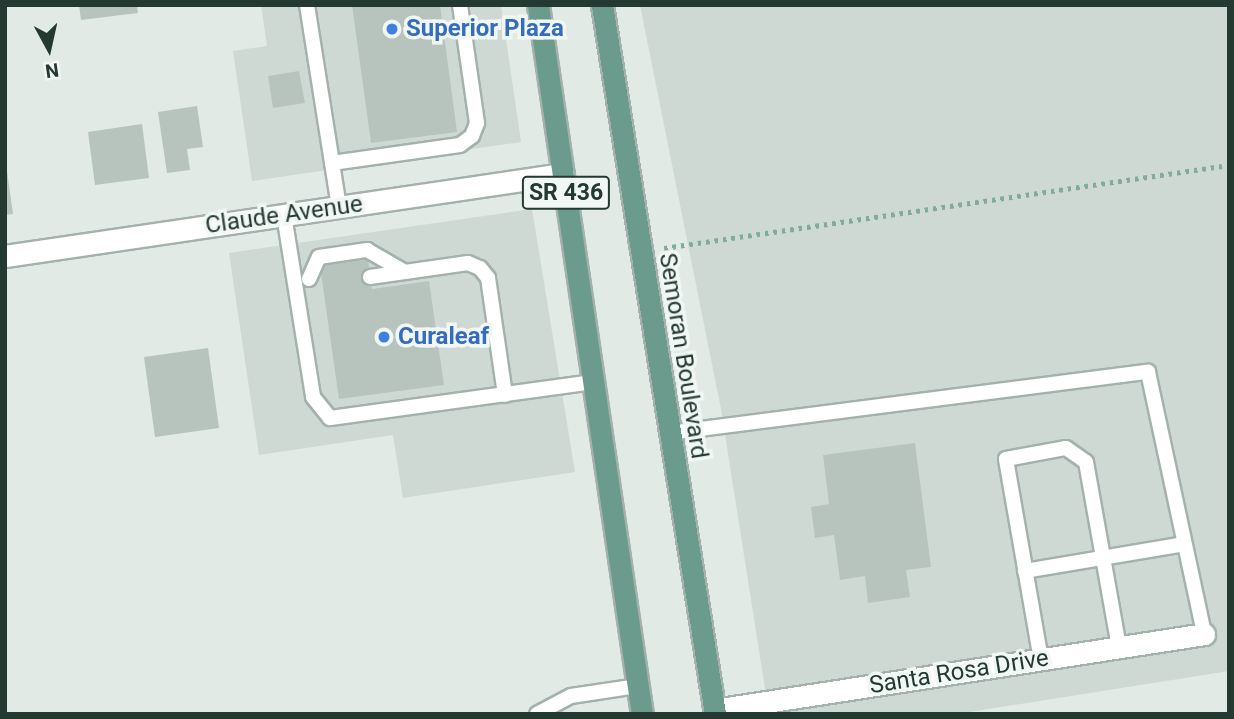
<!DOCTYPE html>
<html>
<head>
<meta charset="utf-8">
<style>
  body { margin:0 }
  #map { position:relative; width:1234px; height:719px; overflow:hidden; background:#e1eae5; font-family:Roboto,sans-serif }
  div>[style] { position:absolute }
  .built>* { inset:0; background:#cfd9d4 }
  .building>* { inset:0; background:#b7c4be }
  .path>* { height:4.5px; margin-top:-2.25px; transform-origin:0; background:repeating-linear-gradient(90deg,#84aa9d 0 3.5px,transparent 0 8.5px) }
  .roads { filter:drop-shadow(2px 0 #a4b1ac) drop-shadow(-2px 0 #a4b1ac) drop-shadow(0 2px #a4b1ac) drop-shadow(0 -2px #a4b1ac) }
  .service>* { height:14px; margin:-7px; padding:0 7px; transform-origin:7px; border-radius:7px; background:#fff }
  .minor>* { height:21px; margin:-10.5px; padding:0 10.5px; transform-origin:10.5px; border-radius:10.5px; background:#fff }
  .primary>* { height:21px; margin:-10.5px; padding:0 10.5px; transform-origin:10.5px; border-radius:10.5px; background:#6a9b8c }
  .dots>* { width:19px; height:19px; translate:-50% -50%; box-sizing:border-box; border:4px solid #f1f7f4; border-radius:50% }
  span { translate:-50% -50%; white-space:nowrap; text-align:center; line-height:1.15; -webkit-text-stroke:7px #f1f7f4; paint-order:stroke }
  .shield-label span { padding:2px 5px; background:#f1f7f4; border:2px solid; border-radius:5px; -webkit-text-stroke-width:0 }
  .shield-label { font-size:23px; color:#233932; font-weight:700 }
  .shop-label { font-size:24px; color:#366cbe; font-weight:700 }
  .left { translate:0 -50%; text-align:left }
  .street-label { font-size:24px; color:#233932 }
  .frame { position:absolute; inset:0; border:7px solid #233932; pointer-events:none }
  .north { position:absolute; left:14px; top:14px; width:70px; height:70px; -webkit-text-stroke:5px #f1f7f4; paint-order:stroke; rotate:172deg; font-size:19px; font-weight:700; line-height:28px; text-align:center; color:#233932 }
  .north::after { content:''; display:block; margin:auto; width:24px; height:32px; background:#233932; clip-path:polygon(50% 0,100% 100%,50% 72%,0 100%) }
</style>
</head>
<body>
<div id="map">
  <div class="built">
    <i style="clip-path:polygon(261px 5px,501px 5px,521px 142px,252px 181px,233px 51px,267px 46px)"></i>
    <i style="clip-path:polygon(640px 5px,1229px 5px,1229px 671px,957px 714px,769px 714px,721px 409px)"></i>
    <i style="clip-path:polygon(532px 209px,575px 472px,403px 498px,393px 435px,259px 455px,229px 253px)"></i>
  </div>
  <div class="building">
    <i style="clip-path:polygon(79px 5px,137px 5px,138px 13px,81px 20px)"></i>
    <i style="clip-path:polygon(352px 5px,440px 5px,457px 132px,371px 143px)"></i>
    <i style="clip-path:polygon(299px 71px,305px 103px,273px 108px,268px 76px)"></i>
    <i style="clip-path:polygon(197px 106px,203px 147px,187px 149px,190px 170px,167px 173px,158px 112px)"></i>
    <i style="clip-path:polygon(142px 124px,149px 178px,95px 185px,88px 132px)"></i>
    <i style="clip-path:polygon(7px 171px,13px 214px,5px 215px,5px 172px)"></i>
    <i style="clip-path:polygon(368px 259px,372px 289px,429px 281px,444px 385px,339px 399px,320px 266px)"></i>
    <i style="clip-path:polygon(208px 348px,219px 428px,155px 437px,144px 357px)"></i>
    <i style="clip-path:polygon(915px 443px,931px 567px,906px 570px,910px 597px,868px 603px,865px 576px,840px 580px,834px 535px,815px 538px,811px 507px,829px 504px,823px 455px)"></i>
  </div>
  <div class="path">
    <i style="left:664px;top:248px;width:564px;rotate:-8.36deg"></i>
  </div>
  <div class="roads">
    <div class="service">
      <i style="left:307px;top:5px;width:205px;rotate:81deg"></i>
      <i style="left:332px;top:163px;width:129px;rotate:-8deg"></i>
      <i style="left:460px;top:145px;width:15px;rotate:-37deg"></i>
      <i style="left:472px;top:136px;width:14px;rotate:-69deg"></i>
      <i style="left:477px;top:123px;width:119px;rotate:-98.2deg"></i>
      <i style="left:284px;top:215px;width:184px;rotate:80.9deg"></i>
      <i style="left:313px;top:397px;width:27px;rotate:51deg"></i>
      <i style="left:330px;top:418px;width:266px;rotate:-7.8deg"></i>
      <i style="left:370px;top:277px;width:99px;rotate:-8.1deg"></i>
      <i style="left:468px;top:263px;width:13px;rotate:23deg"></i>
      <i style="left:480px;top:268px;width:13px;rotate:51deg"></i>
      <i style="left:488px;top:278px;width:118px;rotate:81.7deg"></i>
      <i style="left:309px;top:279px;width:24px;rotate:-66deg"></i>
      <i style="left:319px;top:257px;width:49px;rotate:-8.3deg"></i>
      <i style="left:367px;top:250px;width:44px;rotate:30.1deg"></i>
      <i style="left:669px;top:433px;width:483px;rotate:-7.3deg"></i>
      <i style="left:1148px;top:372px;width:268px;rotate:77.9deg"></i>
      <i style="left:1025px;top:571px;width:161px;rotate:-9.6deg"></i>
      <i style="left:1041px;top:660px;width:204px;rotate:-99.9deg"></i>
      <i style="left:1006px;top:459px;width:61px;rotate:-10.4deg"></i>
      <i style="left:1066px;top:448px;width:24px;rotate:35deg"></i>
      <i style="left:1086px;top:462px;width:188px;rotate:79.9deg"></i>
      <i style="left:537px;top:714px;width:38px;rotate:-28deg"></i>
      <i style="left:571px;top:696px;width:68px;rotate:-8.5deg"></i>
    </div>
    <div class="minor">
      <i style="left:5px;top:256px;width:564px;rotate:-8.36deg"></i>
      <i style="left:714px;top:710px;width:496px;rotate:-8.8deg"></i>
    </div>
    <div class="primary">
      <i style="left:538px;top:5px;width:717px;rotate:81.66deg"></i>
      <i style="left:602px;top:5px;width:718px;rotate:80.94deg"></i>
    </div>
  </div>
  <div class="dots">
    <i style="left:392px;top:29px;background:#3f7fe0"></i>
    <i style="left:384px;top:337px;background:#3f7fe0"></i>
  </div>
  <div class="shield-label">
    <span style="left:566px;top:193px">SR 436</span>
  </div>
  <div class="shop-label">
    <span class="left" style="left:406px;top:29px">Superior Plaza</span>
    <span class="left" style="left:398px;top:337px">Curaleaf</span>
  </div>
  <div class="street-label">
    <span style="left:284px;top:215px;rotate:-8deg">Claude Avenue</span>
    <span style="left:683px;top:356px;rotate:81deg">Semoran Boulevard</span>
    <span style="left:959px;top:672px;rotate:-9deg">Santa Rosa Drive</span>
  </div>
  <div class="frame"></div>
  <div class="north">N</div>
</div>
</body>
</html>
